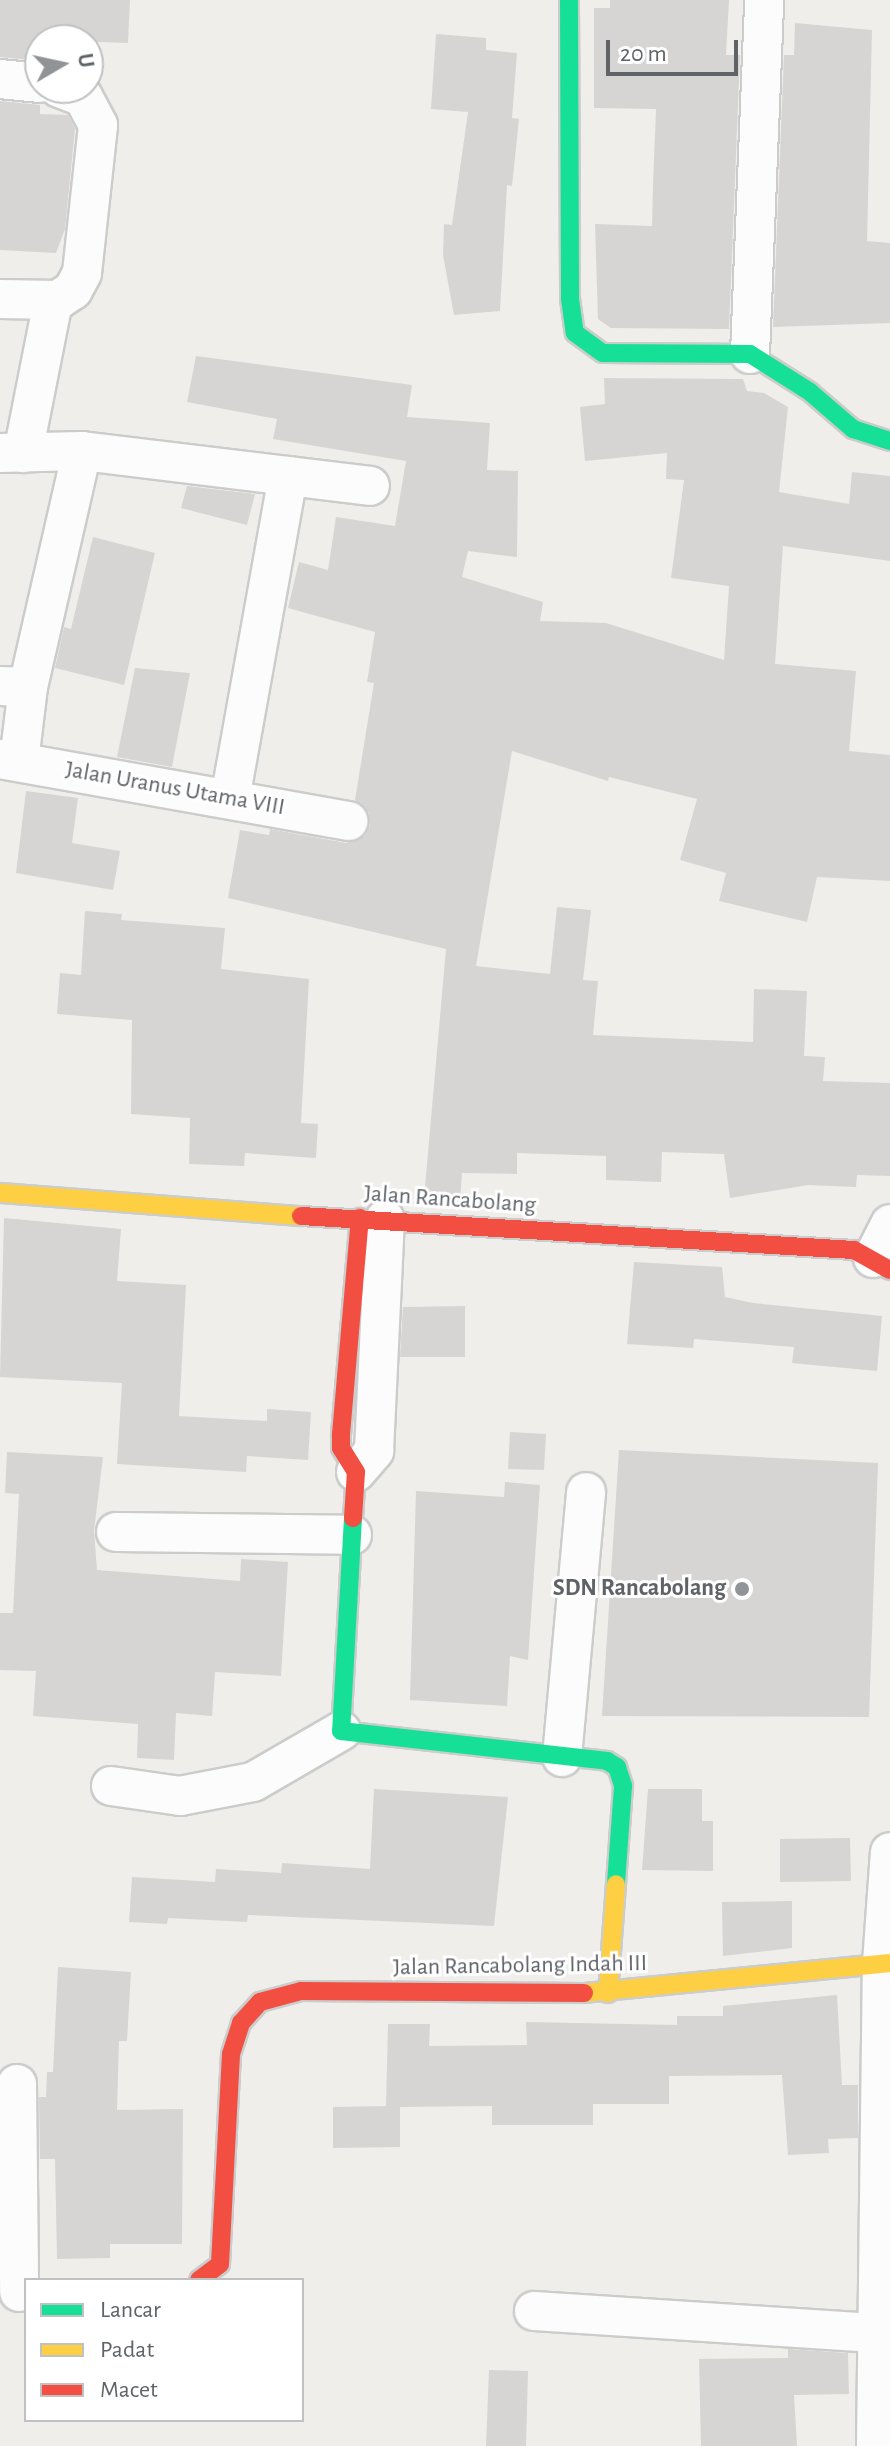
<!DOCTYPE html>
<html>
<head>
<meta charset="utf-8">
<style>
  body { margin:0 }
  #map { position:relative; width:890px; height:2446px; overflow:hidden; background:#efeeea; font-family:"Alegreya Sans",sans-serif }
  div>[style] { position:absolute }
  .building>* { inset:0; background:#d6d5d3 }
  .roads { filter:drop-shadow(2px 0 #cbcccc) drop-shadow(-2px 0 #cbcccc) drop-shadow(0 2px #cbcccc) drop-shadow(0 -2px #cbcccc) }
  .street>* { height:38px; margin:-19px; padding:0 19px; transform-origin:19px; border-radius:19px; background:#fdfcfc }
  .fast>* { height:18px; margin:-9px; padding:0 9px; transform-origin:9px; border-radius:9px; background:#16e098 }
  .slow>* { height:18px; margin:-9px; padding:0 9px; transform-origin:9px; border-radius:9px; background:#ffcf43 }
  .jam>* { height:18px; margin:-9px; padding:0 9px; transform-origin:9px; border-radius:9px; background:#f24e42 }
  .dots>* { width:22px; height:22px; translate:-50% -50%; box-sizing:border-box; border:4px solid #fff; border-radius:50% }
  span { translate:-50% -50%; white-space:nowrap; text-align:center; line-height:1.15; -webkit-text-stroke:6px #fff; paint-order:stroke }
  .street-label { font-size:24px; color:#5f6368 }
  .poi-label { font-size:24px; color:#5f6368; font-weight:700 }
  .right { translate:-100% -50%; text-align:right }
  .legend { position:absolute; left:24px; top:2278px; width:280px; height:144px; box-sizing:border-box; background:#fff; border:2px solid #bfc1c3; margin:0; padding:10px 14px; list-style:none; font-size:24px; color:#5f6368 }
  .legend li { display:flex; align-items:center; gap:16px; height:40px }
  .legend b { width:40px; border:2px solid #bfc1c3 }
  .north { position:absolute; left:24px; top:24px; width:80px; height:80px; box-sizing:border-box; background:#fff; border:2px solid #bfc1c3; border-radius:50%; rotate:81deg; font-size:22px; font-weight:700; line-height:32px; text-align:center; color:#5f6368 }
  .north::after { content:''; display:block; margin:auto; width:28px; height:36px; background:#919496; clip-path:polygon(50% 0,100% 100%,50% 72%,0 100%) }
  .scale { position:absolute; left:606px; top:40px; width:132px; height:36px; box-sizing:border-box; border:4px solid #5f6368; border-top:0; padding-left:10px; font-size:24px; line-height:28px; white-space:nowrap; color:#5f6368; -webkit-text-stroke:6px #fff; paint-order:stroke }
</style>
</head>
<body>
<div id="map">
  <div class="building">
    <i style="clip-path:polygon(0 0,130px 0,128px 43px,40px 40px,40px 61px,0 57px)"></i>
    <i style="clip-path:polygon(610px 0,729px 0,726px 55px,740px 55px,729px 329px,611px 328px,598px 319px,595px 224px,652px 226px,653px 185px,656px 109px,594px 108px,594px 8px,610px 8px)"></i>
    <i style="clip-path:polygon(795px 23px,872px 30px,867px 241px,890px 243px,890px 323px,773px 327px,784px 55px,794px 55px)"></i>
    <i style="clip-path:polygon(436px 34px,486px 38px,486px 50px,517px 53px,512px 118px,519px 119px,512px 186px,507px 185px,500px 311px,454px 315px,443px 255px,444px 224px,452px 225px,468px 112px,431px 109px)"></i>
    <i style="clip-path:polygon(0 101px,40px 105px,40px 114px,68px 115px,75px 129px,65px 229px,56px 253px,0 250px)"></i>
    <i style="clip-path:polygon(196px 356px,412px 385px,407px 417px,490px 423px,487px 470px,518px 471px,517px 557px,468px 551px,462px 577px,543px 602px,540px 621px,606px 623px,724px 660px,729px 586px,671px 578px,684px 480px,666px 479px,667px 453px,585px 461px,580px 407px,605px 404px,604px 378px,743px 379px,747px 391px,764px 393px,788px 407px,779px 492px,849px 504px,852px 472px,890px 476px,890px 561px,783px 546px,775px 664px,856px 671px,849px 751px,890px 755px,890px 881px,817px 877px,807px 922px,719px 901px,726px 873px,680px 860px,697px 799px,609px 777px,608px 781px,512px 751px,476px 966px,550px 974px,557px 907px,591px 910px,583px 980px,598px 981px,593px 1035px,753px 1042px,754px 989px,807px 991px,804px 1056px,825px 1057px,823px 1081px,890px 1083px,890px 1176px,857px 1175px,856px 1187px,808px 1185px,730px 1198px,724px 1154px,662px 1152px,661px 1182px,606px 1180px,606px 1156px,517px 1153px,517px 1174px,462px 1173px,460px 1201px,424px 1198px,446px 949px,228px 898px,240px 830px,269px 835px,270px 829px,346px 843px,365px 836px,370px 826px,369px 813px,355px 800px,374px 683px,367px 682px,375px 632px,288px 608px,299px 562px,328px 570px,336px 517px,395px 526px,406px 461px,273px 439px,277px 419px,187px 402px)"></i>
    <i style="clip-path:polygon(187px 486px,255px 494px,247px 525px,181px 508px)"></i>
    <i style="clip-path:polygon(93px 537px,155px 553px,124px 685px,55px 668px,64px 627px,71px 629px)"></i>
    <i style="clip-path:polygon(135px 668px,190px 673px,172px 767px,117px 757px)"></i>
    <i style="clip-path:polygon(26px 791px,78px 798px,72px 843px,120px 851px,113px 890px,16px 873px)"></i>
    <i style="clip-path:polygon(85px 911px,122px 914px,121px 920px,225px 928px,221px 969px,309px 979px,301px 1123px,318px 1124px,316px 1158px,245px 1153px,244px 1166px,189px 1164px,190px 1118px,131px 1114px,132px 1020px,57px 1014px,60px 973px,81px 975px)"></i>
    <i style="clip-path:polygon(4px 1218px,121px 1229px,117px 1281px,186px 1285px,179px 1416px,267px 1421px,267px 1409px,311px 1412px,308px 1460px,247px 1456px,246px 1472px,117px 1464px,122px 1383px,0 1377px)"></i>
    <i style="clip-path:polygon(634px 1262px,722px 1267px,725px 1297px,753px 1303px,882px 1316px,877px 1371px,792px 1363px,794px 1347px,694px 1339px,693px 1348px,627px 1344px)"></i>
    <i style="clip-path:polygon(465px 1306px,465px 1357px,400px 1357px,403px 1307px)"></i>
    <i style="clip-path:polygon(510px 1432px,546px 1434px,544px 1470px,508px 1469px)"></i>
    <i style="clip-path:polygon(619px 1450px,878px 1463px,869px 1717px,602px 1716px)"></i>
    <i style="clip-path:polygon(7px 1452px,103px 1457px,94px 1531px,97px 1570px,240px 1581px,241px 1559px,288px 1562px,281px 1676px,215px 1672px,212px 1716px,176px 1713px,174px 1760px,137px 1758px,138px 1724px,33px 1716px,36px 1671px,0 1670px,0 1613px,13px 1613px,19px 1494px,5px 1493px)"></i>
    <i style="clip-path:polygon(505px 1482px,540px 1485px,528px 1660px,510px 1656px,507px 1706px,410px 1700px,416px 1491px,504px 1497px)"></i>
    <i style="clip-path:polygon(374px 1789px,508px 1797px,494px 1926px,248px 1915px,247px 1922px,168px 1918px,167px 1924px,129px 1922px,132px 1877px,215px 1882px,216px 1869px,281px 1873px,282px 1863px,370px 1869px)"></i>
    <i style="clip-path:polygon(648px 1789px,702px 1789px,702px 1821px,713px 1821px,713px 1871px,642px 1870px)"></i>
    <i style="clip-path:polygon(850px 1838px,851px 1881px,780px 1882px,780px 1839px)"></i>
    <i style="clip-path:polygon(792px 1901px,792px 1948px,723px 1956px,722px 1902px)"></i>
    <i style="clip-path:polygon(58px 1967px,131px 1972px,127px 2041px,119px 2041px,117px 2110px,183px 2109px,182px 2244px,110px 2244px,110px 2258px,57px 2259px,55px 2159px,40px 2159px,39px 2097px,46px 2097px,47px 2072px,53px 2072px)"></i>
    <i style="clip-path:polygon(837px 1995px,842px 2085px,858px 2085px,858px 2138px,828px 2139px,829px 2153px,788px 2155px,782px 2075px,669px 2076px,669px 2104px,593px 2104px,593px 2125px,492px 2125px,492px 2106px,400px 2107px,400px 2147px,333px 2148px,333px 2107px,386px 2106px,388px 2024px,430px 2024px,429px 2046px,527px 2045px,526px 2022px,677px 2025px,677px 2016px,723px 2016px,723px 2006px)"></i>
    <i style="clip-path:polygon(788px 2349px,848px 2353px,849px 2394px,794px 2395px,797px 2446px,701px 2446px,699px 2359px,788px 2358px)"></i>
    <i style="clip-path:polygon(489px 2370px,528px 2371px,526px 2446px,486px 2446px)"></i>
  </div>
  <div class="roads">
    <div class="street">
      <i style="left:0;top:79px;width:40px;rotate:5.7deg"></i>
      <i style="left:0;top:299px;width:58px;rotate:1deg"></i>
      <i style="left:58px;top:300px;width:18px;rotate:-34deg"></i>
      <i style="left:73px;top:290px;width:19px;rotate:-62deg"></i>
      <i style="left:82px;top:273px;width:149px;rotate:-83.8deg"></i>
      <i style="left:98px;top:125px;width:32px;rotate:-118deg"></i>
      <i style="left:83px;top:97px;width:26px;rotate:-159deg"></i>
      <i style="left:750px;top:354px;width:354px;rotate:-87.7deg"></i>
      <i style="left:0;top:453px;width:82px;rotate:-1.4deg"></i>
      <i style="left:82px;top:451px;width:290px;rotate:6.9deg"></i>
      <i style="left:23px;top:453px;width:155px;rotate:-78.8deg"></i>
      <i style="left:0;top:686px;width:28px;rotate:2deg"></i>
      <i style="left:28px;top:687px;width:242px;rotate:-77.1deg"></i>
      <i style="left:0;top:759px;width:354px;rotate:10.1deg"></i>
      <i style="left:19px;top:761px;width:75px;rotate:-83.1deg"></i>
      <i style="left:230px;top:799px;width:328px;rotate:-79.8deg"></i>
      <i style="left:873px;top:1258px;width:38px;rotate:-63deg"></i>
      <i style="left:356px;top:1472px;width:28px;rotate:-49deg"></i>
      <i style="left:374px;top:1451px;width:232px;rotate:-87.3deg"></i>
      <i style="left:116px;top:1532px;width:236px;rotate:0.7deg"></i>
      <i style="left:562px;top:1757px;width:266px;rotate:-84.8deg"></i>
      <i style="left:111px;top:1786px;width:70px;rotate:8.2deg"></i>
      <i style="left:180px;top:1796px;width:74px;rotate:-10.9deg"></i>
      <i style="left:253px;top:1782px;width:102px;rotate:-30.1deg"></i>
      <i style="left:17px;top:2084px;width:208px;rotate:89.4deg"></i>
      <i style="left:534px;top:2311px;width:342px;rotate:3.7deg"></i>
      <i style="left:876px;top:2446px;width:483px;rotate:-89.3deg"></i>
      <i style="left:882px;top:1963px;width:111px;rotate:-85.9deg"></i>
    </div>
    <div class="fast">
      <i style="left:569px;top:0;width:299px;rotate:89.8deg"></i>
      <i style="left:570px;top:299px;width:34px;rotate:82deg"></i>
      <i style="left:575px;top:333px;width:34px;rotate:36deg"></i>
      <i style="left:603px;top:353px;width:147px;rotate:0.4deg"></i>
      <i style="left:750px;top:354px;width:71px;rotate:32.3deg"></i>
      <i style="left:810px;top:392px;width:57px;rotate:40.7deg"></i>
      <i style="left:853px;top:429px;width:39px;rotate:18deg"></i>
      <i style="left:353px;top:1518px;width:213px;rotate:93.2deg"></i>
      <i style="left:341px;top:1731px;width:268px;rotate:6.4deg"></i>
      <i style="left:607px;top:1761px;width:12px;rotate:31deg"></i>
      <i style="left:617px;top:1767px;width:20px;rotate:72deg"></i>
      <i style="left:623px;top:1786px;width:98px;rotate:94.1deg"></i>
    </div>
    <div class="slow">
      <i style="left:0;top:1193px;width:302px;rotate:4.4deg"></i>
      <i style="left:584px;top:1993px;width:307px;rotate:-5.6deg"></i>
      <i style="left:608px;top:1993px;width:109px;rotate:-85.8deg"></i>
    </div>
    <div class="jam">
      <i style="left:301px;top:1216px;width:554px;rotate:3.52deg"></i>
      <i style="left:854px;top:1250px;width:41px;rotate:29.1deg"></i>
      <i style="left:353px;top:1518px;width:46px;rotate:-86.3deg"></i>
      <i style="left:356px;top:1472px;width:28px;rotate:-122deg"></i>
      <i style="left:341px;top:1448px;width:14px;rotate:-90deg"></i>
      <i style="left:341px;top:1434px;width:217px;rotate:-85deg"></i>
      <i style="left:199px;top:2280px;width:26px;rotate:-37deg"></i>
      <i style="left:220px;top:2264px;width:210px;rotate:-87deg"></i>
      <i style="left:231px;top:2054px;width:33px;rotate:-72deg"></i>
      <i style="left:241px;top:2023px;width:28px;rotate:-48deg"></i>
      <i style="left:260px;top:2002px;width:42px;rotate:-15deg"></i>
      <i style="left:301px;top:1991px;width:283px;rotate:0.4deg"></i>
    </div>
  </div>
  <div class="dots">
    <i style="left:742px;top:1589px;background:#919496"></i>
  </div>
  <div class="street-label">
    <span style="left:175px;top:789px;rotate:10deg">Jalan Uranus Utama VIII</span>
    <span style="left:450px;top:1200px;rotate:4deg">Jalan Rancabolang</span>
    <span style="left:520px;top:1966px;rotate:-1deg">Jalan Rancabolang Indah III</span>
  </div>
  <div class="poi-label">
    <span class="right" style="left:726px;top:1589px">SDN Rancabolang</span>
  </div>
  <ul class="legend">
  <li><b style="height:10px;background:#16e098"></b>Lancar</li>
  <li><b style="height:10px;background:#ffcf43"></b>Padat</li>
  <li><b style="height:10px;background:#f24e42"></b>Macet</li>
  </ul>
  <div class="north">U</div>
  <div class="scale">20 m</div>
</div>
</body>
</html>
